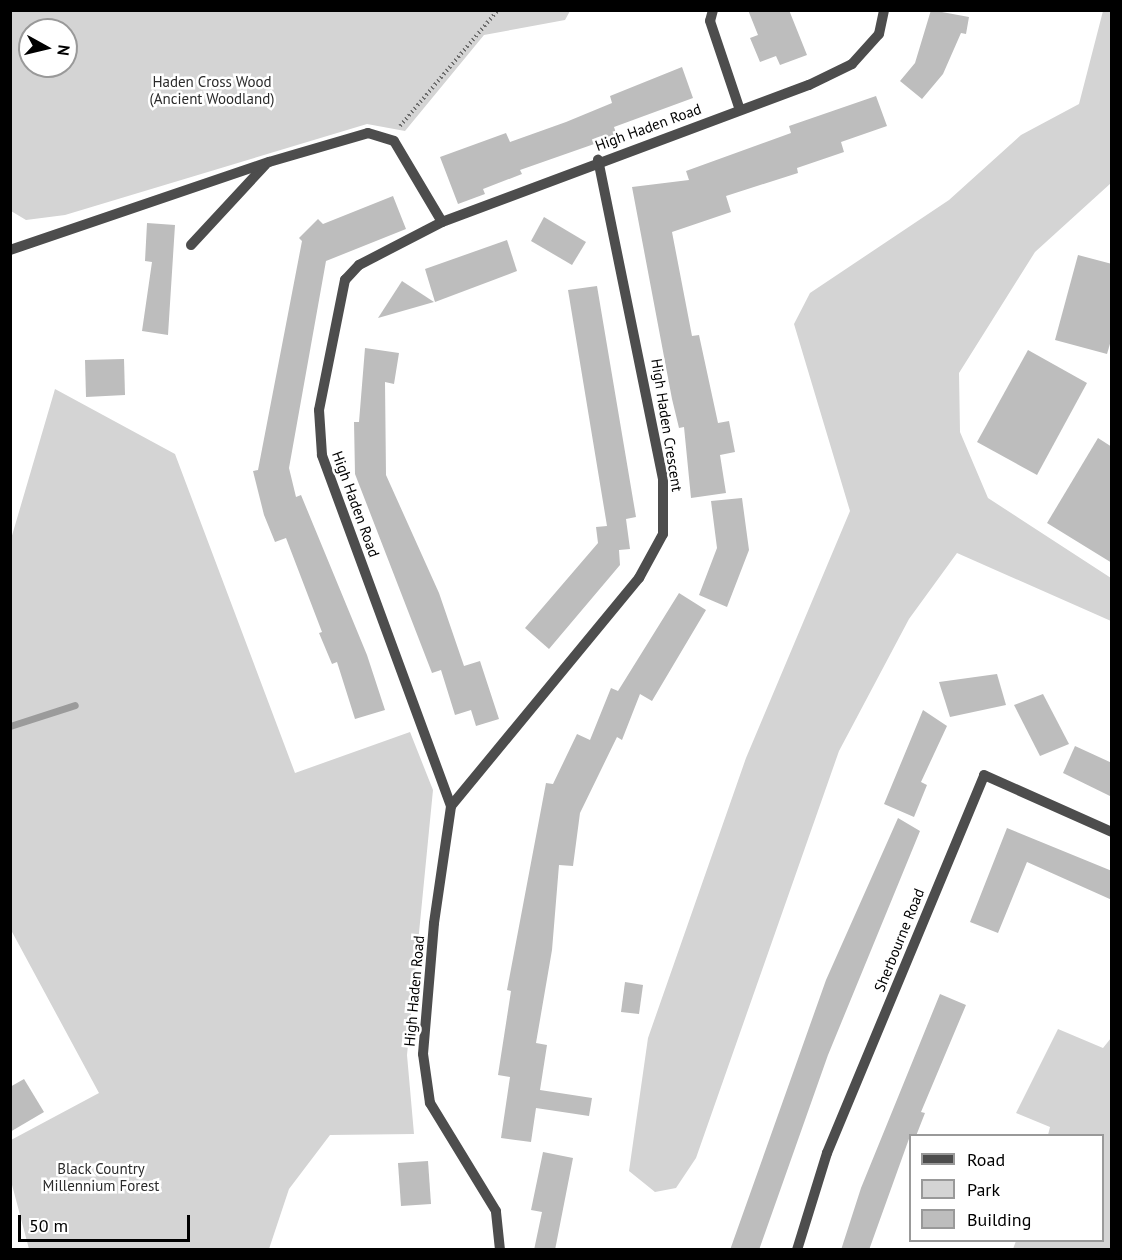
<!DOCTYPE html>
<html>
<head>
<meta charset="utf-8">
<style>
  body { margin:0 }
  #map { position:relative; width:1122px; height:1260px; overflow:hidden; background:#fff; font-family:"PT Sans",sans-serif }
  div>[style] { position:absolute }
  .green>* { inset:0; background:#d4d4d4 }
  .stream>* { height:7px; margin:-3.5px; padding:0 3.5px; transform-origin:3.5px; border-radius:3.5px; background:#9b9b9b }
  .building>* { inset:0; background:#bdbdbd }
  .path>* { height:4px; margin-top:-2px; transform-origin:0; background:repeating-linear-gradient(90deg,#6f6f6f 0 1.5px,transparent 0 4.5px) }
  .minor>* { height:10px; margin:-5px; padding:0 5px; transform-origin:5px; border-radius:5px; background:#4d4d4d }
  span { translate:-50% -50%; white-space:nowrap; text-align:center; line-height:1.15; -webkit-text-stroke:5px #fff; paint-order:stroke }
  .park-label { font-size:15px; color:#2b2b2b }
  .street-label { font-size:15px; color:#000 }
  .frame { position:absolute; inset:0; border:12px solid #000; pointer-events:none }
  .legend { position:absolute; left:909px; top:1134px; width:195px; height:108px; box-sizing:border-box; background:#fff; border:2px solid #999; margin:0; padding:8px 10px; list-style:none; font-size:18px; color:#000 }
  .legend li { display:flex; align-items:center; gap:12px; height:30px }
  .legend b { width:30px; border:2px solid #999 }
  .north { position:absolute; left:18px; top:18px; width:60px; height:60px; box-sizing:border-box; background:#fff; border:2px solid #999; border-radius:50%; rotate:98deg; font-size:16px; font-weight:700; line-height:24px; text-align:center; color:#000 }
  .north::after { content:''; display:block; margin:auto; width:21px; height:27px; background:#000; clip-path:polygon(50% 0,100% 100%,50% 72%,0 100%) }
  .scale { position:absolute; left:18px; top:1215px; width:172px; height:27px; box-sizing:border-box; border:3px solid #000; border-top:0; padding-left:8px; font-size:18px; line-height:21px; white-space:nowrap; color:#000; -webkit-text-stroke:4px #fff; paint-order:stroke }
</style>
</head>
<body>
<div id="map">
  <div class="green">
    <i style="clip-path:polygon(evenodd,10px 11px,11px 10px,570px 11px,565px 20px,484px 35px,405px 131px,367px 124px,65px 215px,26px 220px,11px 211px,10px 11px,30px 30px,66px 30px,66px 66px,30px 66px,30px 30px)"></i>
    <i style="clip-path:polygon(1103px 11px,1112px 11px,1111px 183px,1035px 252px,959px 373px,960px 432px,988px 498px,1111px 578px,1111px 621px,957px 553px,909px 619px,839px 751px,696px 1158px,676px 1188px,655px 1192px,629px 1171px,648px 1038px,746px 758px,850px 511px,794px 324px,810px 293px,949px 200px,1021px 135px,1079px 104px)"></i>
    <i style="clip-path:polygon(55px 389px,175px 454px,295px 773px,410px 732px,433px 790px,407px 1055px,414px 1134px,330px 1135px,289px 1189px,269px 1249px,29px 1249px,11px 1181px,11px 1140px,99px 1093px,11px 930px,11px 539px)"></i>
    <i style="clip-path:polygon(1058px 1029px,1103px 1048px,1111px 1038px,1111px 1249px,1013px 1249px,1016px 1241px,1102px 1240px,1102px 1136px,1048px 1135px,1050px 1127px,1016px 1113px)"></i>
  </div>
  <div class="stream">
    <i style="left:10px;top:726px;width:68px;rotate:-17.9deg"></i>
  </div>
  <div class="building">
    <i style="clip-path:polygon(748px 10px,789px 10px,807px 55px,780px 65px,776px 56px,760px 62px,750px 38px,758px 35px)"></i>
    <i style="clip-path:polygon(931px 10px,969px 17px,966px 34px,961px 33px,943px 74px,922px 99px,900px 81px,915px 63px)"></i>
    <i style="clip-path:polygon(682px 67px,693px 98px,614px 127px,617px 136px,520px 170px,522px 174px,483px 189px,485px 194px,458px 204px,440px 157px,506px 133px,510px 142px,566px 122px,612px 103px,610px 96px)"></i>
    <i style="clip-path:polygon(876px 96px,887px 126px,841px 142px,844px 152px,797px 168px,798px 173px,726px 196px,731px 212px,672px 232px,692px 336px,699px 335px,718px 423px,729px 421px,735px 452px,720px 455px,726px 493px,691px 498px,684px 427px,679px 428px,672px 399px,632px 187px,689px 180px,686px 171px,791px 133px,789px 126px)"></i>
    <i style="clip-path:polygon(393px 196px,406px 229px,326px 261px,289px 468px,296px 497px,301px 495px,367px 655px,385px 710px,355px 719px,337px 662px,332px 664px,319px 633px,322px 632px,286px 538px,275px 542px,264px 515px,253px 471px,258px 470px,302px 241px,299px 238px,318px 219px,323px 224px)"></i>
    <i style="clip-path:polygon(544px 217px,586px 242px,572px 265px,531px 241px)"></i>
    <i style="clip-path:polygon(147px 223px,175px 225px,168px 335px,142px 331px,152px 262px,145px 261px)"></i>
    <i style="clip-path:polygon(507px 240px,517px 271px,435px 302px,425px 269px)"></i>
    <i style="clip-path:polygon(1078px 255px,1112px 264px,1112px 337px,1107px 354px,1055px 340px)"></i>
    <i style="clip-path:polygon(402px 281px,434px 302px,378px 318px)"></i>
    <i style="clip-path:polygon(597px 286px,636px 517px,626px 519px,630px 549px,619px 550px,620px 565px,549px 649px,525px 628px,598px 543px,596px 527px,607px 526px,568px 290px)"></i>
    <i style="clip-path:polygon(365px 348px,399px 353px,394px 384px,385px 382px,386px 475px,439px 593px,464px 666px,480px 661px,499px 719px,476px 726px,471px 710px,455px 715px,441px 670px,432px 673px,355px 474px,354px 422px,359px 422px)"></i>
    <i style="clip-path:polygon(1028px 350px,1087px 383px,1037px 475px,977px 442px)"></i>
    <i style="clip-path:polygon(124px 359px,125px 395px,86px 397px,85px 360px)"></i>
    <i style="clip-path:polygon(1098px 438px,1112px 447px,1112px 563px,1047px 523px)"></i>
    <i style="clip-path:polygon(742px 498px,749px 550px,727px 607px,699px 595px,717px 548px,711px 501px)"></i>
    <i style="clip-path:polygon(679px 593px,706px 610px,652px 701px,640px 694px,622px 740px,617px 737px,580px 813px,573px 866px,559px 865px,552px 950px,536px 1043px,547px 1045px,540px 1090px,592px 1098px,589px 1116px,536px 1108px,531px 1142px,501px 1138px,510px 1077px,498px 1075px,511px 991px,507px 990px,546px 783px,553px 784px,577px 734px,590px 740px,611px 688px,618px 691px)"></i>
    <i style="clip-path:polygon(997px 674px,1006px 705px,950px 717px,939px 682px)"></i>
    <i style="clip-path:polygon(1043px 694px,1069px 744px,1040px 756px,1014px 705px)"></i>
    <i style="clip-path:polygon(923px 710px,947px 726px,921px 782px,927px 785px,914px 817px,884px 804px)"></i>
    <i style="clip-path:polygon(1075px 746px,1112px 763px,1112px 797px,1063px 773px)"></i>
    <i style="clip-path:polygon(898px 818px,920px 831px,828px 1055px,759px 1250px,730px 1250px,826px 980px)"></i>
    <i style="clip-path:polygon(1007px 828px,1112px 871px,1112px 900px,1027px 862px,998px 933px,970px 922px)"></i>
    <i style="clip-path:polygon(625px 982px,643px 985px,639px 1014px,621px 1012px)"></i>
    <i style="clip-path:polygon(940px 994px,966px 1005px,921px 1112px,925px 1113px,916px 1136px,910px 1136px,869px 1250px,841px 1250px,861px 1188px)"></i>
    <i style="clip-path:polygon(24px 1079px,44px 1112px,10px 1132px,10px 1087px)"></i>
    <i style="clip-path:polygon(543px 1152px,573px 1158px,555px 1250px,534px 1250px,542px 1212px,531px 1210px)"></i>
    <i style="clip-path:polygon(428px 1161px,431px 1204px,401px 1206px,398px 1163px)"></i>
  </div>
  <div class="path">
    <i style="left:400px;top:126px;width:152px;rotate:-49.8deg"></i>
  </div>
  <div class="minor">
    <i style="left:713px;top:10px;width:11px;rotate:105deg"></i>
    <i style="left:710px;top:21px;width:94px;rotate:71.4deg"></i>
    <i style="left:191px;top:245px;width:110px;rotate:-47.2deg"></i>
    <i style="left:10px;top:250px;width:274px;rotate:-18.8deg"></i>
    <i style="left:269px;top:162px;width:103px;rotate:-16.3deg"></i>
    <i style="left:368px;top:133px;width:27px;rotate:17deg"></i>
    <i style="left:394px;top:141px;width:94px;rotate:59.3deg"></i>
    <i style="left:451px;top:806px;width:296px;rotate:-50.5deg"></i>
    <i style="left:639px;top:578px;width:50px;rotate:-61.4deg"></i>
    <i style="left:663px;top:534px;width:55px;rotate:-90deg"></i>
    <i style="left:663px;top:479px;width:326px;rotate:-101.5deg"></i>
    <i style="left:500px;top:1250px;width:39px;rotate:-96deg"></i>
    <i style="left:496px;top:1211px;width:127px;rotate:-121.4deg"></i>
    <i style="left:430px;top:1103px;width:49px;rotate:-98.1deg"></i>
    <i style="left:423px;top:1054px;width:131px;rotate:-85.2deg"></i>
    <i style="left:434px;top:923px;width:118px;rotate:-81.7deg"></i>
    <i style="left:451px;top:806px;width:374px;rotate:-110.2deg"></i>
    <i style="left:322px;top:455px;width:45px;rotate:-93.8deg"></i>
    <i style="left:319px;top:410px;width:133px;rotate:-78.7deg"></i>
    <i style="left:345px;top:280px;width:21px;rotate:-47deg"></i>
    <i style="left:359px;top:265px;width:93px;rotate:-27.4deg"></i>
    <i style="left:442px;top:222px;width:392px;rotate:-20.5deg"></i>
    <i style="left:809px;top:85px;width:48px;rotate:-26deg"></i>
    <i style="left:852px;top:64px;width:40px;rotate:-48deg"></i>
    <i style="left:879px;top:34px;width:25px;rotate:-78deg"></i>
    <i style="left:797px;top:1250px;width:102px;rotate:-72.8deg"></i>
    <i style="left:827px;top:1153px;width:409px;rotate:-67.4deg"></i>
    <i style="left:984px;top:775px;width:140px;rotate:24deg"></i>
  </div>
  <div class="park-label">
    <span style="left:212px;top:90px">Haden Cross Wood<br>(Ancient Woodland)</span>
    <span style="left:101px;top:1177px">Black Country<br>Millennium Forest</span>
  </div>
  <div class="street-label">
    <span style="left:648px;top:127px;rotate:-20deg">High Haden Road</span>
    <span style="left:667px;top:425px;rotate:81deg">High Haden Crescent</span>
    <span style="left:356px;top:504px;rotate:70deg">High Haden Road</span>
    <span style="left:899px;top:940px;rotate:-68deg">Sherbourne Road</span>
    <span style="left:414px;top:991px;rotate:-85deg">High Haden Road</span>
  </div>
  <div class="frame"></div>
  <ul class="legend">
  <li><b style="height:8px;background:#4d4d4d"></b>Road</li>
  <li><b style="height:16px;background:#d4d4d4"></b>Park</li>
  <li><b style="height:16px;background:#bdbdbd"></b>Building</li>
  </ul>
  <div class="north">N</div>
  <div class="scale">50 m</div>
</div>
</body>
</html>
